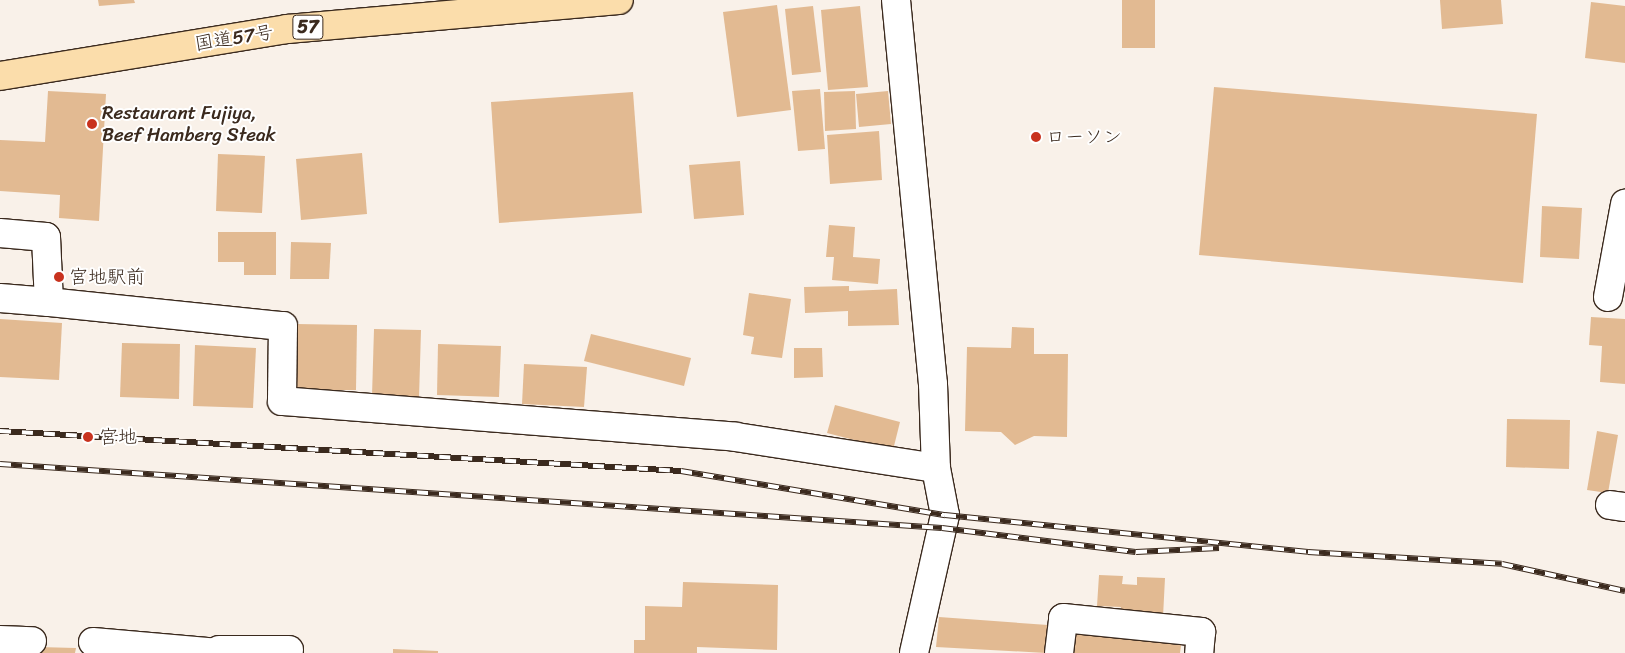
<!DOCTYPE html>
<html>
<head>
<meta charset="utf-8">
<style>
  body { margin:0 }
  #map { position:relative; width:1625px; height:653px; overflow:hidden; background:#f9f1e9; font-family:Sriracha,"Klee One",sans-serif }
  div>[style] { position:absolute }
  .building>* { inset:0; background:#e2ba92 }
  .roads { filter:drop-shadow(1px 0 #3b2a1e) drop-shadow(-1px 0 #3b2a1e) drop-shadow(0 1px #3b2a1e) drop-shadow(0 -1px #3b2a1e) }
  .minor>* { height:28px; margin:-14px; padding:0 14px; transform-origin:14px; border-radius:14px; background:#fff }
  .highway>* { height:28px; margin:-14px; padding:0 14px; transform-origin:14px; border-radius:14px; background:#fbddab }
  .rail>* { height:5.5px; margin-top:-2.75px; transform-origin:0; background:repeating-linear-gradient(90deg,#fff 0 11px,#3b2a1e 0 22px); box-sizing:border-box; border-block:1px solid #3b2a1e }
  .dots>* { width:14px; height:14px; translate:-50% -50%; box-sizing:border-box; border:2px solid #fff; border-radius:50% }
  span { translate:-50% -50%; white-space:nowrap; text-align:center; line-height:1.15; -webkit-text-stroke:4px #fff; paint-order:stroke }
  .shield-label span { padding:1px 4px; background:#fff; border:1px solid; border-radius:4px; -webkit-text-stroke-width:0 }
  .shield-label { font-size:18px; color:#3b2a1e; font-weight:700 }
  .street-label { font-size:19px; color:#3b2a1e }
  .poi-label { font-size:19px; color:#3b2a1e }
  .left { translate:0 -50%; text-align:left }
</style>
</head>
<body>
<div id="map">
  <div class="building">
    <i style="clip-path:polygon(98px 0,134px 0,135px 3px,99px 6px)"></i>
    <i style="clip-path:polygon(1122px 0,1155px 0,1155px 48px,1122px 48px)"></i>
    <i style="clip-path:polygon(1440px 0,1501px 0,1503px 24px,1442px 29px)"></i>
    <i style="clip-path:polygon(1591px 2px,1625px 6px,1625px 63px,1585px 58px)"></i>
    <i style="clip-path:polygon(777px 5px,791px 110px,737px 117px,723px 12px)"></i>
    <i style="clip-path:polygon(813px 6px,821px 72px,792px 75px,785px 9px)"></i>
    <i style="clip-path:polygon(860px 6px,868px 87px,828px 90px,821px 10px)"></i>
    <i style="clip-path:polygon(1214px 87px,1537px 114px,1523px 283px,1199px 255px)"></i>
    <i style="clip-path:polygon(820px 89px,825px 149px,798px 151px,792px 91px)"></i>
    <i style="clip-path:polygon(48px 91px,106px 94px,99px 221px,59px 218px,60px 195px,0 191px,0 140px,45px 142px)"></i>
    <i style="clip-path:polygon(855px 91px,856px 129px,825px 131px,824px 92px)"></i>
    <i style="clip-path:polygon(888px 91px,891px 124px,859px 127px,856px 94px)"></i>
    <i style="clip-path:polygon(633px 92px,642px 213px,499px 223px,491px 102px)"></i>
    <i style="clip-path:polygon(879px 131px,882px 180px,830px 184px,827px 135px)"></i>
    <i style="clip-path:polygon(362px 153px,367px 214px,301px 220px,296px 159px)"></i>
    <i style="clip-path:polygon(218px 154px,265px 156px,262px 213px,216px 211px)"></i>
    <i style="clip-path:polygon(740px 161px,744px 215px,694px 219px,689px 165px)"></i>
    <i style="clip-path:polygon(1542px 206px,1582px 208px,1579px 259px,1540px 257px)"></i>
    <i style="clip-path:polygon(829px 225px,855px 227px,853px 257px,880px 259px,878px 284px,832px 280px,834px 257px,826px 257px)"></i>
    <i style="clip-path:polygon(218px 232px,276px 232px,276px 275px,244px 275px,244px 262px,218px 262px)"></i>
    <i style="clip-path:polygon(291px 242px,331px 243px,329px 279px,290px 279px)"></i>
    <i style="clip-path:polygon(849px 286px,849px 291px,897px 289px,899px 325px,848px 326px,848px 311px,805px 313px,804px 287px)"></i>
    <i style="clip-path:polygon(749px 293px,791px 299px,782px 358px,751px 354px,754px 337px,743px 335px)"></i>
    <i style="clip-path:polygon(1591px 317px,1625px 319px,1625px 384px,1600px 382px,1602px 346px,1589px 345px)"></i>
    <i style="clip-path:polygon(0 319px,62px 323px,59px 380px,0 377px)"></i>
    <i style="clip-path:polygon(296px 324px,357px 325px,356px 390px,295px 390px)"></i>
    <i style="clip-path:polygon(1012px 327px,1034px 328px,1034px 354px,1068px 354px,1067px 437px,1034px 436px,1015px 445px,1001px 432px,965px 431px,967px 347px,1011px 348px)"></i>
    <i style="clip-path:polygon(374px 329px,421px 330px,419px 398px,372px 396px)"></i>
    <i style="clip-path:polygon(591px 334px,691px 358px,684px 386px,584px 361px)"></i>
    <i style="clip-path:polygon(122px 343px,180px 344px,179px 399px,120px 397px)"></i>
    <i style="clip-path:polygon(438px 344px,501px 346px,499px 397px,437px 395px)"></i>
    <i style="clip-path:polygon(195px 345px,256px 348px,253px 408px,193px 406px)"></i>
    <i style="clip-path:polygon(794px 348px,822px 348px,823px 377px,794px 378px)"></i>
    <i style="clip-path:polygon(524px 364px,587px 367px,584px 407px,522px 404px)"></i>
    <i style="clip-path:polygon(835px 405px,900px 422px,893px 450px,827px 433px)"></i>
    <i style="clip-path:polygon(1507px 419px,1570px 420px,1569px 469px,1506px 467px)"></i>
    <i style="clip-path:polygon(1597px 431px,1618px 435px,1608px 493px,1587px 490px)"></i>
    <i style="clip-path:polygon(1099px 575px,1123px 576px,1122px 584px,1137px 585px,1137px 577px,1165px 578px,1163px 617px,1120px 615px,1121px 607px,1097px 606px)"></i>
    <i style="clip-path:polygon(683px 582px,778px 585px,777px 650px,697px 647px,697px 653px,634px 653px,634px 640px,645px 640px,645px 606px,682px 607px)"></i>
    <i style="clip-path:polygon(939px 617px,1048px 625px,1046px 653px,936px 647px)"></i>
    <i style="clip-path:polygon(1076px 628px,1182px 638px,1180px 653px,1074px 653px)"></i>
    <i style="clip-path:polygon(0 646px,76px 648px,75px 653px,0 653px)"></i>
    <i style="clip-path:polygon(393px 649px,438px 651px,438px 653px,393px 653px)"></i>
  </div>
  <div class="roads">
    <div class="minor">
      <i style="left:896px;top:0;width:386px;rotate:84.5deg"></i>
      <i style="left:933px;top:384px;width:84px;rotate:88deg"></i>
      <i style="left:936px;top:468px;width:48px;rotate:79.2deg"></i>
      <i style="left:945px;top:515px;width:141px;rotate:102.7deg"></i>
      <i style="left:0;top:233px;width:46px;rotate:5deg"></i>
      <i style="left:46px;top:237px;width:65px;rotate:87.4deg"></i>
      <i style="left:49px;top:302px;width:49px;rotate:-175.3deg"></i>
      <i style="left:1608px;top:297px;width:95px;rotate:-79.6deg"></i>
      <i style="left:49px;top:302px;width:235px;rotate:5.9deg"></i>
      <i style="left:283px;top:326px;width:75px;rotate:90.8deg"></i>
      <i style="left:282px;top:401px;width:455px;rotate:4.5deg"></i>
      <i style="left:736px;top:437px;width:202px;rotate:8.8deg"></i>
      <i style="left:1610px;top:505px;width:15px;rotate:8deg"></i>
      <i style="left:0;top:640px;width:32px;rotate:2deg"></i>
      <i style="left:93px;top:642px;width:126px;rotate:5deg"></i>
      <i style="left:219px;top:650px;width:70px"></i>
      <i style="left:1059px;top:653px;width:35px;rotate:-83deg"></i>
      <i style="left:1063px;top:618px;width:139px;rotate:5.8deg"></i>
      <i style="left:1201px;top:632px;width:21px;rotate:95deg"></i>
    </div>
    <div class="highway">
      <i style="left:0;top:76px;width:291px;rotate:-9.3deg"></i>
      <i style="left:287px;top:29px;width:333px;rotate:-5deg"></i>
    </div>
  </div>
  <div class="rail">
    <i style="left:0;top:431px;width:682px;rotate:3.36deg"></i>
    <i style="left:681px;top:471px;width:268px;rotate:9.5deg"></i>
    <i style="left:945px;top:515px;width:365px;rotate:5.8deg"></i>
    <i style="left:1308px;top:552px;width:194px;rotate:3.5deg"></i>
    <i style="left:1502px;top:564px;width:126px;rotate:12.4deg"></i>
    <i style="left:0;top:464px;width:944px;rotate:3.89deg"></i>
    <i style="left:942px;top:528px;width:195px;rotate:7.1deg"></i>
    <i style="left:1136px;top:552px;width:83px;rotate:-2.8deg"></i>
  </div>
  <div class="dots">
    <i style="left:92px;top:124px;background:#c8321e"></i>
    <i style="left:1036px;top:137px;background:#c8321e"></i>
    <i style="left:59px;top:277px;background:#c8321e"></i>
    <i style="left:88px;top:437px;background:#c8321e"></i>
  </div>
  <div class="shield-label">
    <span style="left:308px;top:27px">57</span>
  </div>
  <div class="street-label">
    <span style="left:234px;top:38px;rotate:-9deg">国道57号</span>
  </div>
  <div class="poi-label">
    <span class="left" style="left:102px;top:124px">Restaurant Fujiya,<br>Beef Hamberg Steak</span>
    <span class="left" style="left:1046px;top:137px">ローソン</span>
    <span class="left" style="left:69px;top:277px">宮地駅前</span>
    <span class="left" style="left:99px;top:437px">宮地</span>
  </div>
</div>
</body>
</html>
